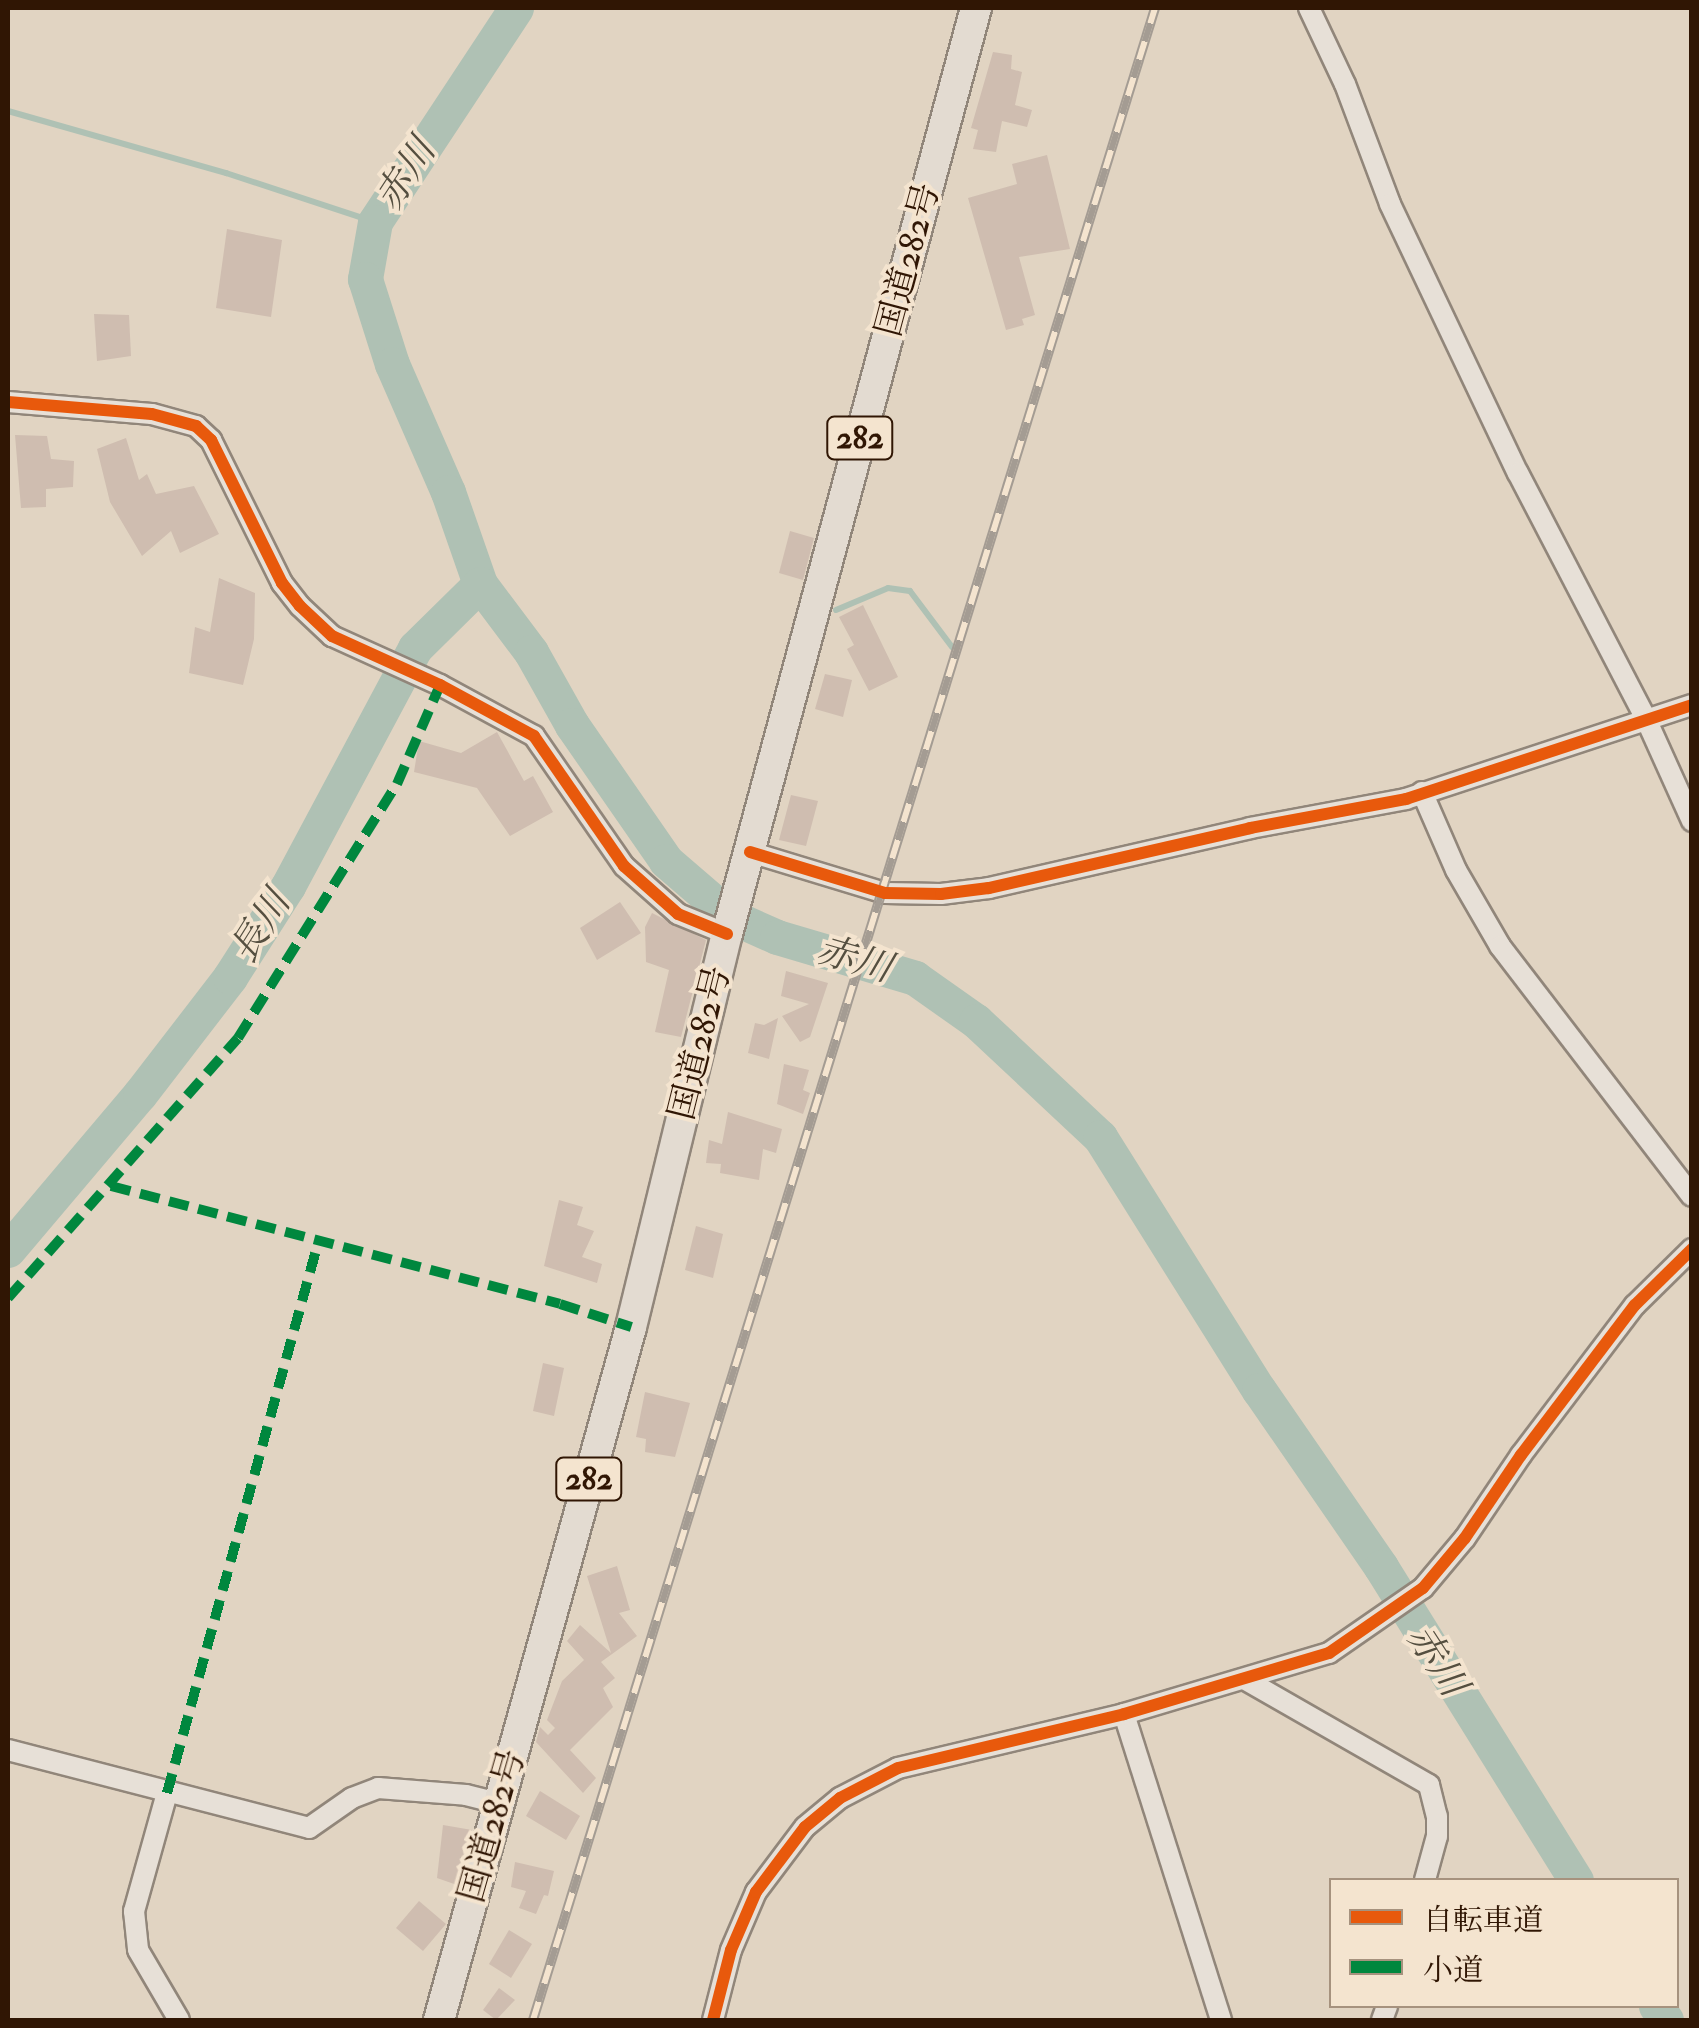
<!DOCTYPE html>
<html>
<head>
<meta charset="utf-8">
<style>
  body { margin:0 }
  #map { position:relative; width:1699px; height:2028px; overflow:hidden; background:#e1d4c2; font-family:"IM FELL Double Pica","Noto Serif JP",serif }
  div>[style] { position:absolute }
  .stream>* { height:6px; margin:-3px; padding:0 3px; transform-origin:3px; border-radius:3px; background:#afc1b4 }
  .river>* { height:35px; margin:-17.5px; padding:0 17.5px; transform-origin:17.5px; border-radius:17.5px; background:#afc1b4 }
  .building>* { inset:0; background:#cfbdb0 }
  .roads { filter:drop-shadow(2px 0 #91867a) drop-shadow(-2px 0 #91867a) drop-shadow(0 2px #91867a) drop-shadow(0 -2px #91867a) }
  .minor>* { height:20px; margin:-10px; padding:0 10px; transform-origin:10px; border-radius:10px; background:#e7e0d7 }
  .highway>* { height:30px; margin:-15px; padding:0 15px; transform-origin:15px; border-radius:15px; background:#e3dbd1 }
  .rail>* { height:10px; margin-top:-5px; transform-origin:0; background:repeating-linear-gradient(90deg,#f4e4cf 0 19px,#a49c93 0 38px); box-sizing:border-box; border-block:2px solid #a49c93 }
  .quiet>* { height:10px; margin-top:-5px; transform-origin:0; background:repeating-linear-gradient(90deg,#00873e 0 20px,transparent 0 30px) }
  .cycleway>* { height:12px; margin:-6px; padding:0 6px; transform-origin:6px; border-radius:6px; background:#e8590c }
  span { translate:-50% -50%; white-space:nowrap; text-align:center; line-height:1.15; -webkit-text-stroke:8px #f4e4cf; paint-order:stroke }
  .shield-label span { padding:2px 8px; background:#f4e4cf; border:2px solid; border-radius:8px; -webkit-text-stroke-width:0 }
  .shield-label { font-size:32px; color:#301604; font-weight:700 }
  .street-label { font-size:35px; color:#301604 }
  .water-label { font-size:38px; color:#554f40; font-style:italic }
  .frame { position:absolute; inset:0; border:10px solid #301604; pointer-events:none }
  .legend { position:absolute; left:1329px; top:1878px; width:350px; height:130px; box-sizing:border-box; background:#f4e4cf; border:2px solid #a6927e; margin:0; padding:12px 18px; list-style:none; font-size:30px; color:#301604 }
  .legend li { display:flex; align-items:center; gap:20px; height:50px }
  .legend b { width:50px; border:2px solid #a6927e }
</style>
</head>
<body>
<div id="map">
  <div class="stream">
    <i style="left:8px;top:111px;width:227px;rotate:15.9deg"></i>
    <i style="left:226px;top:173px;width:157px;rotate:18.2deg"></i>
    <i style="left:836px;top:610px;width:56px;rotate:-22.9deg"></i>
    <i style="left:888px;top:588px;width:22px;rotate:8deg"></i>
    <i style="left:910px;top:591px;width:70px;rotate:53.1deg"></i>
  </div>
  <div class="river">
    <i style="left:516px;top:8px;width:256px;rotate:123.4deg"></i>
    <i style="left:375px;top:222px;width:58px;rotate:100deg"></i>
    <i style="left:365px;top:279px;width:89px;rotate:72.4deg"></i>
    <i style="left:392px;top:364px;width:140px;rotate:66.4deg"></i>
    <i style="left:448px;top:492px;width:97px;rotate:70.8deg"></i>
    <i style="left:480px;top:584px;width:85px;rotate:53.1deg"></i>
    <i style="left:531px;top:652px;width:84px;rotate:60.7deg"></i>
    <i style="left:572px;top:725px;width:165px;rotate:55.3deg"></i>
    <i style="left:666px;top:861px;width:84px;rotate:40.7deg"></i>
    <i style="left:730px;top:916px;width:51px;rotate:24.1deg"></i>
    <i style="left:777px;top:937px;width:144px;rotate:16.5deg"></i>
    <i style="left:915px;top:978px;width:75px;rotate:35.2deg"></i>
    <i style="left:976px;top:1021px;width:170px;rotate:43.1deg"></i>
    <i style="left:1100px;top:1137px;width:299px;rotate:57.9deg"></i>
    <i style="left:1259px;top:1390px;width:215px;rotate:55.4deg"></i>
    <i style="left:1381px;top:1567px;width:369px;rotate:58.1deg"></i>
    <i style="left:8px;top:1250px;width:204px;rotate:-49.8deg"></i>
    <i style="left:140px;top:1094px;width:148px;rotate:-52.4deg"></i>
    <i style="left:230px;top:977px;width:108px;rotate:-57.5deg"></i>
    <i style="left:288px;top:886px;width:270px;rotate:-61.9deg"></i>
    <i style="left:415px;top:648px;width:91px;rotate:-44.6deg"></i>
    <i style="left:1656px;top:2006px;width:17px;rotate:54deg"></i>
  </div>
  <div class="building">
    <i style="clip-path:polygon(993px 52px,1012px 55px,1011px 69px,1022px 72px,1015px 105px,1032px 110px,1027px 127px,1002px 121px,996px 152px,973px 149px,978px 130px,971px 128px)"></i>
    <i style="clip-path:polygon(1047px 155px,1070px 249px,1019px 257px,1035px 315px,1022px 319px,1024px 325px,1006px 330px,968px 198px,1017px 184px,1012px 164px)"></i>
    <i style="clip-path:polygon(227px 229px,282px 240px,271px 317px,216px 308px)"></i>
    <i style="clip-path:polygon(94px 314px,129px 315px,131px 356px,97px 361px)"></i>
    <i style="clip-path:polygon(15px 435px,47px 436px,51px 459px,74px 461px,73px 487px,46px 489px,46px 507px,21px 508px)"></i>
    <i style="clip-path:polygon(126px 438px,139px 480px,147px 474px,156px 494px,194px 486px,219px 534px,180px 553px,171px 531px,142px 556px,110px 502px,97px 449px)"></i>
    <i style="clip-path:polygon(790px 531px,814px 538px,803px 580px,779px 573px)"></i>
    <i style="clip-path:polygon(219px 578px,255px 593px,254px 639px,243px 685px,189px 673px,195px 627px,210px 632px)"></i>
    <i style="clip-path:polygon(863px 605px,898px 677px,869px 691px,847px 649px,854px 645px,839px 617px)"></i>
    <i style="clip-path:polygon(825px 674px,852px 680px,843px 717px,815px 709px)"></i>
    <i style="clip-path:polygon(497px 732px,524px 781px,533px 776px,553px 812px,510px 836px,477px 788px,414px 772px,419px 741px,461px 753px)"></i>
    <i style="clip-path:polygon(791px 795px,818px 801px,806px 846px,779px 840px)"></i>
    <i style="clip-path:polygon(620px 902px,641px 933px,597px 960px,580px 928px)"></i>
    <i style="clip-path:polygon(652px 913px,706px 940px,681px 1037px,655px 1032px,669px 970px,646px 962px,645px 927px)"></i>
    <i style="clip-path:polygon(786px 971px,828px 983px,810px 1037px,800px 1042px,782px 1016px,809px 1004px,781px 996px)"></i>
    <i style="clip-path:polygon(778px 1018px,769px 1059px,748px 1053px,755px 1023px,764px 1025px)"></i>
    <i style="clip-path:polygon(784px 1064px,809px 1070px,803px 1090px,810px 1093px,803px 1114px,777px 1104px)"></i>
    <i style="clip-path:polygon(728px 1112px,782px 1129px,776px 1153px,763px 1149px,759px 1180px,720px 1173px,721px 1164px,706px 1163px,709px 1140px,722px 1144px)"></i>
    <i style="clip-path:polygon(559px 1200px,583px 1207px,577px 1225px,594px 1231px,582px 1257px,602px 1264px,597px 1283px,544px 1266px)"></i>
    <i style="clip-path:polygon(696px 1226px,723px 1234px,713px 1278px,685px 1270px)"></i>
    <i style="clip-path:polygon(543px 1363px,564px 1368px,554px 1416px,533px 1411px)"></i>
    <i style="clip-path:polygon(645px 1392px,690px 1403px,675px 1457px,645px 1452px,646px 1439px,636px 1437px)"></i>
    <i style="clip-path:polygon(617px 1566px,630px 1610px,619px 1613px,637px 1636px,601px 1662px,615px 1678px,603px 1688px,613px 1707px,570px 1750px,596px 1778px,583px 1793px,536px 1742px,540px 1727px,548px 1735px,555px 1728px,547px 1720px,562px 1681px,584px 1660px,567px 1641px,580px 1625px,611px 1653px,587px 1576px)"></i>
    <i style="clip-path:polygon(540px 1791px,580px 1816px,566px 1840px,526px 1816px)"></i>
    <i style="clip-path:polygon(443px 1825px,472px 1830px,457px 1885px,437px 1878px)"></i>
    <i style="clip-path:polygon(515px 1862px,554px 1871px,548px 1896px,544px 1895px,536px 1914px,519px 1908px,526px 1891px,511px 1887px)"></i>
    <i style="clip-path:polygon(419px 1901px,446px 1924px,423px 1951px,396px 1928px)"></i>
    <i style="clip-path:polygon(509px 1930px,532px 1944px,511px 1978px,489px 1964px)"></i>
    <i style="clip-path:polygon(499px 1988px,515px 2000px,496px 2020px,483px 2010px)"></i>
  </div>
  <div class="roads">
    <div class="minor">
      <i style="left:1309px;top:8px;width:84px;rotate:64.7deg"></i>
      <i style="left:1345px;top:84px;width:128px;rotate:69.4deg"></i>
      <i style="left:1390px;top:204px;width:298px;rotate:64.6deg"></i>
      <i style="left:1518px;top:473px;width:277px;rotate:62.5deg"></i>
      <i style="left:1646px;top:719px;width:112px;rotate:65.7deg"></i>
      <i style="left:8px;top:402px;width:144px;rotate:4.8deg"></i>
      <i style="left:152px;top:414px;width:46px;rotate:15.3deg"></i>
      <i style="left:196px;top:426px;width:21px;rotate:43deg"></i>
      <i style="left:211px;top:440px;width:160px;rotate:63.6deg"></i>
      <i style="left:282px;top:583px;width:29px;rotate:52deg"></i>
      <i style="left:300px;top:606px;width:44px;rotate:43.2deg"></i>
      <i style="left:332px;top:636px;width:119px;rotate:24.4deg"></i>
      <i style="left:440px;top:685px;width:107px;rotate:28.5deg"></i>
      <i style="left:534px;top:736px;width:158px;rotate:55.3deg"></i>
      <i style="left:624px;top:866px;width:72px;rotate:41.6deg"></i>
      <i style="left:678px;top:914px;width:53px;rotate:22.2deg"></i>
      <i style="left:1422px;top:792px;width:85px;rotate:66.4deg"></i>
      <i style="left:1456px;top:870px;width:88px;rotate:59.9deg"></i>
      <i style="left:1500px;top:946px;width:315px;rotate:52.5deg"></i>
      <i style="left:750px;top:852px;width:141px;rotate:16.9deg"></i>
      <i style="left:885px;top:893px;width:56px;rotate:1deg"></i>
      <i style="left:941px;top:894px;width:48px;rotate:-7.1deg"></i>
      <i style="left:989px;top:888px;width:268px;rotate:-12.9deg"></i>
      <i style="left:1250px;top:828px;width:159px;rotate:-10.5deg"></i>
      <i style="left:1406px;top:799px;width:301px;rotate:-18.2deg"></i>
      <i style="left:1246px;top:1680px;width:211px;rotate:29.8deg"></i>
      <i style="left:1429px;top:1785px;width:32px;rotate:76deg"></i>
      <i style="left:1437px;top:1816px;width:20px;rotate:90deg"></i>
      <i style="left:1437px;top:1836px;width:46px;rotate:105.3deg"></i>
      <i style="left:1124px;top:1714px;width:321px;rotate:72.4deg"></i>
      <i style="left:8px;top:1750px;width:311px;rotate:14.5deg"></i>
      <i style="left:309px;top:1828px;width:52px;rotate:-34.9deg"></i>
      <i style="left:352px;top:1798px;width:28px;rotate:-21deg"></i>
      <i style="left:378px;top:1788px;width:88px;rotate:4.5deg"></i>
      <i style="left:466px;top:1795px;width:34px;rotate:14deg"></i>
      <i style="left:167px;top:1793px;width:123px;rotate:105.6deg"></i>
      <i style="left:134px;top:1911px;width:39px;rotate:84deg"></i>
      <i style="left:138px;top:1950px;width:81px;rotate:59.6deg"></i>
      <i style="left:713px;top:2020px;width:72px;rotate:-75.6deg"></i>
      <i style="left:731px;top:1950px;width:63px;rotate:-66.7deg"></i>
      <i style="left:756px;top:1892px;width:81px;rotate:-53deg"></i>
      <i style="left:805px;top:1827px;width:45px;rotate:-39.6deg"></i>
      <i style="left:840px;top:1798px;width:65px;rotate:-27.3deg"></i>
      <i style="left:898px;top:1768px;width:232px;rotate:-13.4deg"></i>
      <i style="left:1124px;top:1714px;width:214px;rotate:-16.6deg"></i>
      <i style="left:1329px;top:1653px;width:114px;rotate:-34.7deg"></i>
      <i style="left:1423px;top:1588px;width:65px;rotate:-50deg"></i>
      <i style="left:1465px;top:1538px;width:100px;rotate:-56deg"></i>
      <i style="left:1521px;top:1455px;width:188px;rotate:-52.8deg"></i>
      <i style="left:1635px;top:1305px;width:80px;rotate:-44.5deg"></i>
      <i style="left:1382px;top:2020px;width:15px;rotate:-70deg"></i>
    </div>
    <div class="highway">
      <i style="left:439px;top:2020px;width:719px;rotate:-74.51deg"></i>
      <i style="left:631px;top:1327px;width:405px;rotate:-76.3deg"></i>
      <i style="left:727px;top:934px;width:959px;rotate:-74.95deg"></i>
    </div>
  </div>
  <div class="rail">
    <i style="left:533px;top:2020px;width:2106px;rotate:-72.82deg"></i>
  </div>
  <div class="quiet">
    <i style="left:111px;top:1186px;width:464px;rotate:14.7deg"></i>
    <i style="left:560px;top:1304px;width:75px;rotate:17.9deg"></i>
    <i style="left:8px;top:1298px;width:347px;rotate:-48.5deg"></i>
    <i style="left:238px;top:1038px;width:300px;rotate:-58deg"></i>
    <i style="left:397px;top:784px;width:108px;rotate:-66.5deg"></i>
    <i style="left:167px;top:1793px;width:570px;rotate:-74.65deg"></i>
  </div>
  <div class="cycleway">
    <i style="left:8px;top:402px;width:144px;rotate:4.8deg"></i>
    <i style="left:152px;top:414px;width:46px;rotate:15.3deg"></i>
    <i style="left:196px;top:426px;width:21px;rotate:43deg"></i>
    <i style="left:211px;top:440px;width:160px;rotate:63.6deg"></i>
    <i style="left:282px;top:583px;width:29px;rotate:52deg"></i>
    <i style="left:300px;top:606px;width:44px;rotate:43.2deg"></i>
    <i style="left:332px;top:636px;width:119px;rotate:24.4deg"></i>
    <i style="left:440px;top:685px;width:107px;rotate:28.5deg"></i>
    <i style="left:534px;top:736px;width:158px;rotate:55.3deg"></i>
    <i style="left:624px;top:866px;width:72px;rotate:41.6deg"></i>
    <i style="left:678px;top:914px;width:53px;rotate:22.2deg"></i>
    <i style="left:750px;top:852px;width:141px;rotate:16.9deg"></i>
    <i style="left:885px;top:893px;width:56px;rotate:1deg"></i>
    <i style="left:941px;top:894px;width:48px;rotate:-7.1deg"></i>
    <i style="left:989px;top:888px;width:268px;rotate:-12.9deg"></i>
    <i style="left:1250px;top:828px;width:159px;rotate:-10.5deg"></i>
    <i style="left:1406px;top:799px;width:301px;rotate:-18.2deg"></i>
    <i style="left:713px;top:2020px;width:72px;rotate:-75.6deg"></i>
    <i style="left:731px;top:1950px;width:63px;rotate:-66.7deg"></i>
    <i style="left:756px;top:1892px;width:81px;rotate:-53deg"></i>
    <i style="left:805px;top:1827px;width:45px;rotate:-39.6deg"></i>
    <i style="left:840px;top:1798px;width:65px;rotate:-27.3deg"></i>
    <i style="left:898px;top:1768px;width:232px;rotate:-13.4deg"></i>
    <i style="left:1124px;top:1714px;width:214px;rotate:-16.6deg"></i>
    <i style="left:1329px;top:1653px;width:114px;rotate:-34.7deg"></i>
    <i style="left:1423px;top:1588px;width:65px;rotate:-50deg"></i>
    <i style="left:1465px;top:1538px;width:100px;rotate:-56deg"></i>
    <i style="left:1521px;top:1455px;width:188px;rotate:-52.8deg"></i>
    <i style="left:1635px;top:1305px;width:80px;rotate:-44.5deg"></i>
  </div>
  <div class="shield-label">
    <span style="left:860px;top:438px">282</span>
    <span style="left:589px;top:1479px">282</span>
  </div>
  <div class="street-label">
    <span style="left:908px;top:260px;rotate:-75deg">国道282号</span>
    <span style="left:700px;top:1043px;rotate:-76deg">国道282号</span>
    <span style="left:492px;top:1826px;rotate:-74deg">国道282号</span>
  </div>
  <div class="water-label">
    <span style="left:406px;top:175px;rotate:-57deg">赤川</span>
    <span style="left:261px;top:927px;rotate:-58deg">長川</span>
    <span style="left:854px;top:960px;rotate:16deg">赤川</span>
    <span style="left:1436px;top:1661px;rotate:57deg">赤川</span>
  </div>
  <div class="frame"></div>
  <ul class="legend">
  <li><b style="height:12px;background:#e8590c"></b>自転車道</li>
  <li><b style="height:12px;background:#00873e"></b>小道</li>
  </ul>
</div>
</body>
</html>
